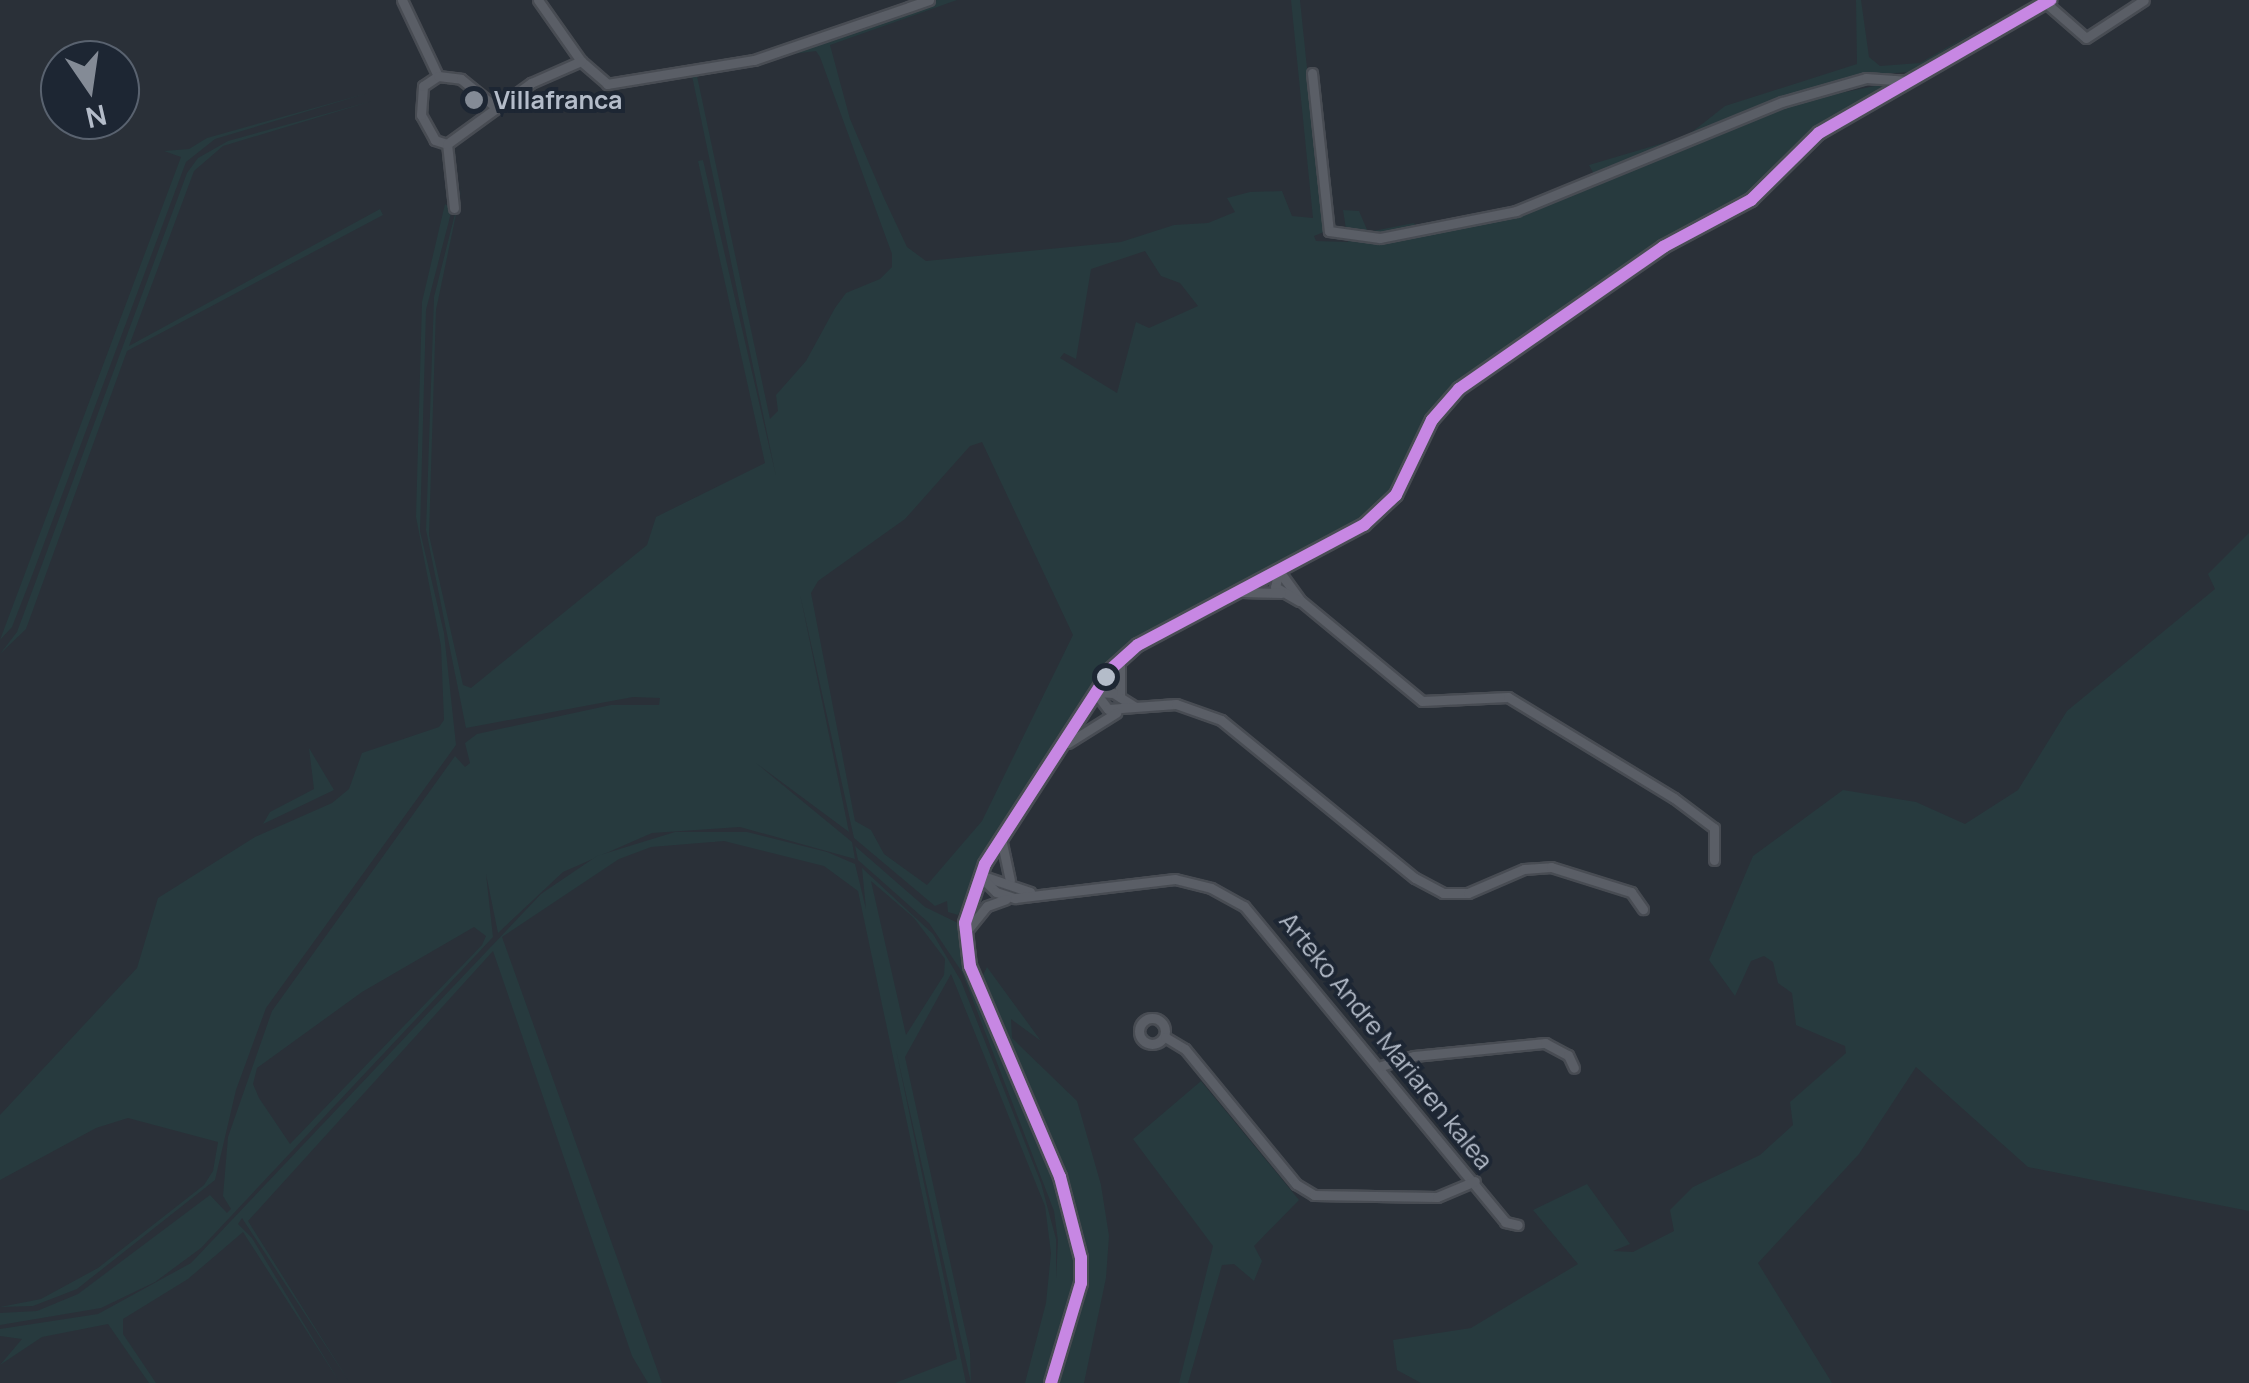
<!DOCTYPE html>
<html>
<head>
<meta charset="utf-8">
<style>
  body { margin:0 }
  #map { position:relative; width:2249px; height:1383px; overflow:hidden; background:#2a3038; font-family:Manrope,sans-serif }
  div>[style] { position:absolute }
  .green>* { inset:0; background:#273a3e }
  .roads { filter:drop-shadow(2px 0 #484c53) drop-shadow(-2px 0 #484c53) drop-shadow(0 2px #484c53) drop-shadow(0 -2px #484c53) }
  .street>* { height:9px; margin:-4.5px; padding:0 4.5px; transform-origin:4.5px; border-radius:4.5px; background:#5a5e66 }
  .street>.ring { margin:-4.5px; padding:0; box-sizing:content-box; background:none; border:9px solid #5a5e66; border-radius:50% }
  .secondary>* { height:12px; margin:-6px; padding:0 6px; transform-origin:6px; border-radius:6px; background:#595d64 }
  .bus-1>* { height:12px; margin:-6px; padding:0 6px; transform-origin:6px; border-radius:6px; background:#c787e3 }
  .dots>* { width:28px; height:28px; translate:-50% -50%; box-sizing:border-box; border:5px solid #1d2633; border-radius:50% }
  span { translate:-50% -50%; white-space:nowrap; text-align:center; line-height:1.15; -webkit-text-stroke:8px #1d2633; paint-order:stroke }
  .poi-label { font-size:25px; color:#b4bcc9; font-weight:700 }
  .left { translate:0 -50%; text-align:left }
  .street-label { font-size:25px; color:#b4bcc9 }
  .north { position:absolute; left:40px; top:40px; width:100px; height:100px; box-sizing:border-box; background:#1d2633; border:2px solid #59626f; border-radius:50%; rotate:167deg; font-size:28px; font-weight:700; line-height:40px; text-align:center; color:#b4bcc9 }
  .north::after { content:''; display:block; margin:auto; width:35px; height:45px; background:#848b96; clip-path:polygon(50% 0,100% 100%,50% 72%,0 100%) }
</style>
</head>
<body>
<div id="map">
  <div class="green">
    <i style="clip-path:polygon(evenodd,937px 0,957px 0,830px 45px,850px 119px,884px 198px,907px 247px,926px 261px,1121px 242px,1174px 225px,1208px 223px,1235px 212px,1227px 198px,1250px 192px,1282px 191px,1292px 216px,1313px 218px,1291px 0,1300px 0,1324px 232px,1314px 236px,1316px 241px,1348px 242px,1343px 210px,1359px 211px,1368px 232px,1414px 223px,1420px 233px,1542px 204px,1792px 103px,1894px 82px,1826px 122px,1736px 204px,1460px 382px,1441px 399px,1400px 478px,1369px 517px,1124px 650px,986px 854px,958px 915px,948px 912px,947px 901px,935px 906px,854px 838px,800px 594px,849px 832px,756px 763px,852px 842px,855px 859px,740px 827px,652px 833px,563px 872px,498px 933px,486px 874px,493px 937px,201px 1248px,155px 1282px,101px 1308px,0 1325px,0 1313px,37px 1311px,78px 1294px,210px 1195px,227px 1213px,231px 1209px,223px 1196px,228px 1137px,272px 1011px,455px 756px,465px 767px,470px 763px,465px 743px,477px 734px,611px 705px,659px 705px,660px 698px,633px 697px,466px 728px,426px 530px,434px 297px,462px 186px,436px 310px,429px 535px,463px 685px,471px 688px,647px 545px,656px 517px,765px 463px,698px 161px,703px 160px,776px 476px,692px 76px,697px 76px,770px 419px,778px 411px,776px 395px,806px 361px,835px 308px,846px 293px,880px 279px,892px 267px,892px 254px,820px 57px,816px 51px,768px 57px,937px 0,1145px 251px,1161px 276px,1180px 283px,1198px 306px,1149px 328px,1136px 322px,1117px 393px,1060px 358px,1064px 353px,1076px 359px,1091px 269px,1145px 251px,937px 0,982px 442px,1073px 635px,982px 821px,927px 885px,884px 854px,871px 830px,855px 821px,811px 593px,818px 581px,905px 519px,970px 446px,982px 442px,937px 0,474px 927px,486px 936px,482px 945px,290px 1144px,259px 1098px,253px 1084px,257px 1068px,362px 992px,474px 927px)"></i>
    <i style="clip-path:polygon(1856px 0,1861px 0,1869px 57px,1880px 66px,1920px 63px,1979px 29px,1910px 72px,1866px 75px,1780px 99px,1595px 176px,1589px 165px,1687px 136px,1725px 106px,1857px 64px)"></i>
    <i style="clip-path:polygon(368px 93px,215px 139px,186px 162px,33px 573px,12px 627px,0 640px,181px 157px,164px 151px,189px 149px,207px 138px)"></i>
    <i style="clip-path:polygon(372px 101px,223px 146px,194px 171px,129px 346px,380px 209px,383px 215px,127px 351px,26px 629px,0 654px,17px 632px,187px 173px,198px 158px,228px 141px)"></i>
    <i style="clip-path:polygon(445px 204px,452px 209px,426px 310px,420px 531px,444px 633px,456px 745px,266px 1008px,236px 1090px,215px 1180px,77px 1289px,33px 1306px,0 1307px,41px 1299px,98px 1268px,204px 1185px,213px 1171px,218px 1142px,128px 1118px,96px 1128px,0 1180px,0 1115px,137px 968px,158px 898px,255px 837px,332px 803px,349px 789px,362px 753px,439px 727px,444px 720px,441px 646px,416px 517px,422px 302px)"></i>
    <i style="clip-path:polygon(2249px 533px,2249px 1211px,2028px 1167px,1916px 1067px,1859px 1154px,1758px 1263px,1832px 1383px,1421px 1383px,1397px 1370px,1393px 1340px,1471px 1328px,1578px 1264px,1533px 1210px,1587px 1184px,1630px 1244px,1613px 1251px,1633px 1252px,1674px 1231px,1670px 1210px,1693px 1187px,1760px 1155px,1793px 1125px,1790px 1102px,1846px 1053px,1845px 1046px,1796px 1025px,1792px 993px,1778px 983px,1773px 962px,1764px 956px,1751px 961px,1735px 996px,1709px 960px,1753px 856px,1843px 790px,1916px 802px,1965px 824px,2018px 790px,2067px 711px,2215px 589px,2208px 574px)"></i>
    <i style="clip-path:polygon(309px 748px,334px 790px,263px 824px,270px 812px,314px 789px)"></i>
    <i style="clip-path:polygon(evenodd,675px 832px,747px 832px,827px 852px,855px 864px,866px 909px,862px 868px,933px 934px,961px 981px,1041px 1183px,1056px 1239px,1056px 1279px,1058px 1241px,1054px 1211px,962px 972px,929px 923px,858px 860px,855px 846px,925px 907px,960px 924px,968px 974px,1056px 1182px,1077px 1267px,1047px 1383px,1025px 1383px,1046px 1303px,1051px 1253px,1045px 1206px,951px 974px,905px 1057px,970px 1352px,971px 1383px,896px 1050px,966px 1383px,895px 1383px,957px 1359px,858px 891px,824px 866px,724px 841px,651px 847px,619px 859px,502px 937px,662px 1383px,648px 1383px,632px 1356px,493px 951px,248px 1221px,350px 1383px,242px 1218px,238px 1224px,252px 1238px,340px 1383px,243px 1232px,188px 1279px,123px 1319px,123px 1334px,156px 1383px,149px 1383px,108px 1324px,42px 1337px,0 1365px,22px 1339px,0 1336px,0 1329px,98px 1314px,191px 1263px,541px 894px,597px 856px,675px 832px,871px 881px,914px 918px,945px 959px,944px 975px,906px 1035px,871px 881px)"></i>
    <i style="clip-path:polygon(987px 967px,1041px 1041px,1011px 1019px,1012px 1038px,1077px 1101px,1101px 1185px,1109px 1236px,1106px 1278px,1084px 1383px,1056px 1383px,1087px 1280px,1076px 1207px,981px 979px)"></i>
    <i style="clip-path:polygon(1201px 1081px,1299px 1200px,1254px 1246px,1262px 1261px,1254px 1281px,1234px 1264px,1222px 1265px,1188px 1383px,1179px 1383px,1213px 1246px,1133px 1139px)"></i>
  </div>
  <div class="roads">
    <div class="street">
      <i style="left:402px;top:0;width:84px;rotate:64.7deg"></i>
      <i style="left:538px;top:0;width:75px;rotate:54.8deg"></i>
      <i style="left:581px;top:61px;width:35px;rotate:41deg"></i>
      <i style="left:607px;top:84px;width:149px;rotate:-9.3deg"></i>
      <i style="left:754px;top:60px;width:185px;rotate:-18.9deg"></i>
      <i style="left:2046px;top:3px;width:53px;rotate:41.2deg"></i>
      <i style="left:2086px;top:38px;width:69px;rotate:-33.2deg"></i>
      <i style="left:1312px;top:73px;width:159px;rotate:83.9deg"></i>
      <i style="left:1329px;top:231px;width:51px;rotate:7.8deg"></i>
      <i style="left:1380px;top:238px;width:139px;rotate:-11.2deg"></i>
      <i style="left:1516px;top:211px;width:287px;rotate:-22.3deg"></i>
      <i style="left:1782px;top:102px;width:87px;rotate:-15.9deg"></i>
      <i style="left:1866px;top:78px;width:39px;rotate:4deg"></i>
      <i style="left:447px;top:144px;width:13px;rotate:-162deg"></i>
      <i style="left:435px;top:140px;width:29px;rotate:-119deg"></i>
      <i style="left:421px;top:115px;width:29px;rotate:-86deg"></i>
      <i style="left:423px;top:86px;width:18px;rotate:-34deg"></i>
      <i style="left:438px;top:76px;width:23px;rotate:7deg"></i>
      <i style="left:461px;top:79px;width:46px;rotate:38.9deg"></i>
      <i style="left:454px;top:208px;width:64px;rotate:-96.2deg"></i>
      <i style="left:447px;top:144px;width:104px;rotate:-36deg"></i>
      <i style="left:531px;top:83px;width:55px;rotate:-23.7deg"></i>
      <i style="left:1279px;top:571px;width:37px;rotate:54deg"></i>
      <i style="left:1301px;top:601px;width:157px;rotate:39.6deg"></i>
      <i style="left:1422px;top:701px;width:86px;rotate:-2.7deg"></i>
      <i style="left:1508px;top:697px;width:194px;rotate:31.3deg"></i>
      <i style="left:1674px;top:798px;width:50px;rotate:36.9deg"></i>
      <i style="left:1714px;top:828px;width:32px;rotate:90deg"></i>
      <i style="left:1279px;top:571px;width:16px;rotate:104deg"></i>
      <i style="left:1275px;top:587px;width:28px;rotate:30deg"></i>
      <i style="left:1241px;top:592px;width:40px;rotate:1.4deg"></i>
      <i style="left:1120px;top:660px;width:37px;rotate:90deg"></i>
      <i style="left:1134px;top:706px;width:25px;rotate:-148deg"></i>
      <i style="left:1113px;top:693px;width:18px;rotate:-177deg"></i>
      <i style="left:1095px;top:692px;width:21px;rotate:53deg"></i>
      <i style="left:1108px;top:709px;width:68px;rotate:-4.2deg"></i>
      <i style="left:1176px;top:704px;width:48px;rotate:19.6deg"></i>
      <i style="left:1221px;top:720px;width:250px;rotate:39.2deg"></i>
      <i style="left:1415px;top:878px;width:32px;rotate:28deg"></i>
      <i style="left:1443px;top:893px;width:25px"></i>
      <i style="left:1468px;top:893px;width:61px;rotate:-23.2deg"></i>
      <i style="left:1524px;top:869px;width:27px;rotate:-4deg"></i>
      <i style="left:1551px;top:867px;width:84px;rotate:17.4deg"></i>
      <i style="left:1631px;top:892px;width:21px;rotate:55deg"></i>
      <i style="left:1068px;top:743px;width:57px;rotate:-32deg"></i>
      <i style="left:1002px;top:843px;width:38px;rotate:78deg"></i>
      <i style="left:980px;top:875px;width:53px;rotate:18.8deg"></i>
      <i style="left:981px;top:877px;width:21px;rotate:45deg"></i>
      <i style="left:996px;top:892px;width:20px;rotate:18deg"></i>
      <i style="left:1015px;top:898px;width:161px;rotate:-6.8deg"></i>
      <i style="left:1175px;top:879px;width:37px;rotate:14deg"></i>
      <i style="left:1211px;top:888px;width:38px;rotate:29deg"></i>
      <i style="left:1244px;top:906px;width:410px;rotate:50.4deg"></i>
      <i style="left:1505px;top:1222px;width:13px;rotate:13deg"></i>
      <i style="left:969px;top:928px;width:28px;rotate:-51deg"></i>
      <i style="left:987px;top:906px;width:20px;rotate:-20deg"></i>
      <i class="ring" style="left:1139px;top:1018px;width:17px;height:17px"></i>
      <i style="left:1165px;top:1037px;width:23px;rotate:31deg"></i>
      <i style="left:1185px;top:1049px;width:175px;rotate:50.6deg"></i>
      <i style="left:1296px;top:1184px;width:21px;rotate:31deg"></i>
      <i style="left:1314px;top:1195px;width:123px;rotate:0.9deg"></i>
      <i style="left:1437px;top:1197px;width:41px;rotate:-22.8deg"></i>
      <i style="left:1381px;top:1066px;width:34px;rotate:-17deg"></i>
      <i style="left:1414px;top:1056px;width:132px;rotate:-5.7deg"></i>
      <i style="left:1545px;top:1043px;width:26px;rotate:28deg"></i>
      <i style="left:1568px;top:1055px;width:14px;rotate:65deg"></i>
    </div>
    <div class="secondary">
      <i style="left:1051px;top:1383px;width:104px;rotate:-73.3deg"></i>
      <i style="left:1081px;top:1283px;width:25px;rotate:-90deg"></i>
      <i style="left:1081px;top:1258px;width:84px;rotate:-104.5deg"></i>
      <i style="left:1060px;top:1177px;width:229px;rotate:-113.1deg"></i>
      <i style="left:970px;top:966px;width:43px;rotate:-96.6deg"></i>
      <i style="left:965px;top:923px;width:62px;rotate:-71.3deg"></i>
      <i style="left:985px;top:864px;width:232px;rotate:-57.1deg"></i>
      <i style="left:1111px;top:669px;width:36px;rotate:-42deg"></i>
      <i style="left:1138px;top:645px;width:256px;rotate:-28deg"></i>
      <i style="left:1364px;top:525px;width:44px;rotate:-43.2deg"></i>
      <i style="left:1396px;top:495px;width:83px;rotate:-64.4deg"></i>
      <i style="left:1432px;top:420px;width:41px;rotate:-48.9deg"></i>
      <i style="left:1459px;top:389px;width:249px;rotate:-34.8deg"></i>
      <i style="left:1663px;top:247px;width:100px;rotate:-28.1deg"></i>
      <i style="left:1751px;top:200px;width:95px;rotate:-44.6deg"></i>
      <i style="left:1819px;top:133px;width:267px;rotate:-29.9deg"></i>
    </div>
  </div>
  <div class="bus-1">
    <i style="left:1051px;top:1383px;width:104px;rotate:-73.3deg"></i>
    <i style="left:1081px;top:1283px;width:25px;rotate:-90deg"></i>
    <i style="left:1081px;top:1258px;width:84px;rotate:-104.5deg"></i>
    <i style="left:1060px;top:1177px;width:229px;rotate:-113.1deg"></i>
    <i style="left:970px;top:966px;width:43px;rotate:-96.6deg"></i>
    <i style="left:965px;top:923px;width:62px;rotate:-71.3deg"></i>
    <i style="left:985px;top:864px;width:232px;rotate:-57.1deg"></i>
    <i style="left:1111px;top:669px;width:36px;rotate:-42deg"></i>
    <i style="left:1138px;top:645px;width:256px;rotate:-28deg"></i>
    <i style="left:1364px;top:525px;width:44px;rotate:-43.2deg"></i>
    <i style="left:1396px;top:495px;width:83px;rotate:-64.4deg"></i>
    <i style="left:1432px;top:420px;width:41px;rotate:-48.9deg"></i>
    <i style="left:1459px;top:389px;width:249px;rotate:-34.8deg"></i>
    <i style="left:1663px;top:247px;width:100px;rotate:-28.1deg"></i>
    <i style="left:1751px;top:200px;width:95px;rotate:-44.6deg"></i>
    <i style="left:1819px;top:133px;width:267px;rotate:-29.9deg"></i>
  </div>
  <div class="dots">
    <i style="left:474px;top:100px;background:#848b96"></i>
    <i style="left:1106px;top:677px;background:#b4bcc9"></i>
  </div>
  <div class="poi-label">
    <span class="left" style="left:494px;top:100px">Villafranca</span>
  </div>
  <div class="street-label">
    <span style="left:1386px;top:1041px;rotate:51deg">Arteko Andre Mariaren kalea</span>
  </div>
  <div class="north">N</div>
</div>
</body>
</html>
